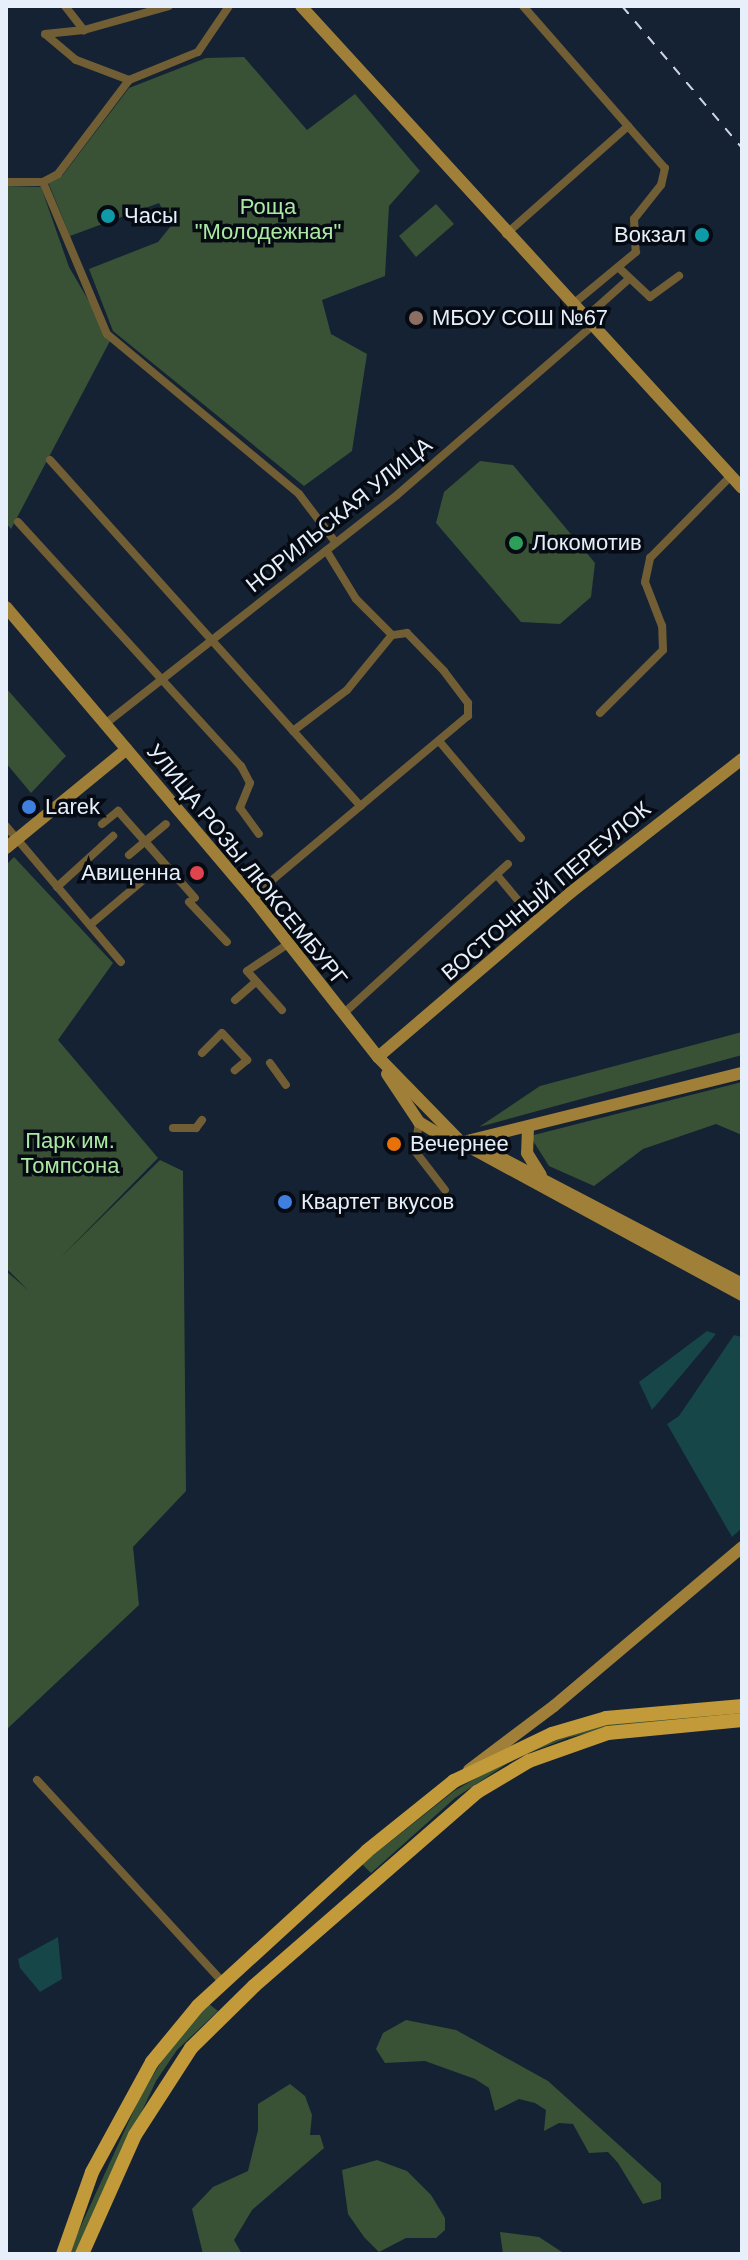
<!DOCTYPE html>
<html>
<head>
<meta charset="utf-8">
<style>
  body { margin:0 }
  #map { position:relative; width:748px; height:2260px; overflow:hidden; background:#152233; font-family:Helvetica,sans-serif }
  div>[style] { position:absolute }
  .green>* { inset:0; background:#395235 }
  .water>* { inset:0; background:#164647 }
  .street>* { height:8px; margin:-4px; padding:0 4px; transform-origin:4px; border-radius:4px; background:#725e34 }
  .secondary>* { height:12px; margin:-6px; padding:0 6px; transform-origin:6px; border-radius:6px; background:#a08038 }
  .primary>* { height:14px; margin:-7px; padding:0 7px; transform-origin:7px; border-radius:7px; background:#c39a39 }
  .rail>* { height:2px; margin-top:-1px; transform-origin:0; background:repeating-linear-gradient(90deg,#ccd5e1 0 10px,transparent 0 20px) }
  .dots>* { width:22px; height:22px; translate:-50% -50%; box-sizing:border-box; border:4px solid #060b13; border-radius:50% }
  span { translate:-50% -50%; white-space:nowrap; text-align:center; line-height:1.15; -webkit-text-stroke:7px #060b13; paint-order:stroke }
  .park-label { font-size:22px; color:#abe8a1 }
  .poi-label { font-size:22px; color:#e6effa }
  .left { translate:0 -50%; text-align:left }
  .right { translate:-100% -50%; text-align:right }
  .street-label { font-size:22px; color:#e6effa }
  .frame { position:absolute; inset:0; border:8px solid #e6effa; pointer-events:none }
</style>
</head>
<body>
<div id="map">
  <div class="green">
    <i style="clip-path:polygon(244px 57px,307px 130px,355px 94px,420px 171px,389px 206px,385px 276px,322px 300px,331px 334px,367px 354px,352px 451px,304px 486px,113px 331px,89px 269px,158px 242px,171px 226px,159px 203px,70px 236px,48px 182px,62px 176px,129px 88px,206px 58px)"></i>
    <i style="clip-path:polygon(6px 186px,41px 187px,69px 267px,111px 339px,11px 529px,6px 523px)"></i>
    <i style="clip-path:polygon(436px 204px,454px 224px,416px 257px,399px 236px)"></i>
    <i style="clip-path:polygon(480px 461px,513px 465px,595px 563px,591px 597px,560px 624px,521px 622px,436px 523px,444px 492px)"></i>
    <i style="clip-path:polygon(6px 688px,66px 756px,31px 793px,6px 763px)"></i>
    <i style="clip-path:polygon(14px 857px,113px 963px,58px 1040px,158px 1158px,61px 1257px,160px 1160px,183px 1171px,186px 1491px,133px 1547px,139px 1605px,6px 1730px,6px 1271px,28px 1290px,6px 1268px,6px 865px)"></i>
    <i style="clip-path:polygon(742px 1032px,742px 1055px,479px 1127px,540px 1086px)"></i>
    <i style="clip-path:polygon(742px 1082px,742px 1135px,716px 1124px,643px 1149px,594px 1186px,549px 1166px,530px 1136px)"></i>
    <i style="clip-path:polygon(742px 1711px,742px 1715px,618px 1726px,567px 1738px,514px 1759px,455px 1798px,371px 1873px,362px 1864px,454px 1791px,519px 1753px,602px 1725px)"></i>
    <i style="clip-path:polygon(209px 2004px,218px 2011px,177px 2050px,156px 2081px,75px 2254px,68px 2254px,139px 2099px,168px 2050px)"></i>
    <i style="clip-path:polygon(406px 2020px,456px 2030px,548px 2081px,661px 2183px,661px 2199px,643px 2204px,618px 2163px,608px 2152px,589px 2153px,573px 2124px,559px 2123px,544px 2131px,546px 2110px,535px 2103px,519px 2099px,495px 2111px,489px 2088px,475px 2079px,425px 2061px,385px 2063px,376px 2049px,383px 2033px)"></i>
    <i style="clip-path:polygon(290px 2084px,305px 2096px,312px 2115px,310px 2135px,320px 2135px,324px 2148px,252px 2210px,234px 2240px,242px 2254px,203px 2254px,192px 2209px,213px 2187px,248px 2171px,258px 2130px,258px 2104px)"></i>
    <i style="clip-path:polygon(377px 2160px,407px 2171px,431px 2195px,445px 2218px,445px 2230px,436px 2238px,406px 2238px,379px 2252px,364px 2237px,348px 2214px,342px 2170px)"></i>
    <i style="clip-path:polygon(500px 2232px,539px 2237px,565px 2254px,503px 2254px)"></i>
  </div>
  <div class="water">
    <i style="clip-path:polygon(707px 1331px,716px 1334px,652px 1410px,639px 1382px)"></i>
    <i style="clip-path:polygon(734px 1335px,742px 1337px,742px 1528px,732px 1537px,667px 1424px,679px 1416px)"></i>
    <i style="clip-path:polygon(58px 1937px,62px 1979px,40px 1992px,20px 1968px,18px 1959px)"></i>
  </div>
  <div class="street">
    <i style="left:65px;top:6px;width:31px;rotate:52deg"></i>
    <i style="left:523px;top:6px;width:215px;rotate:48.8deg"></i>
    <i style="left:665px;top:168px;width:17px;rotate:103deg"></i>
    <i style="left:661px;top:185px;width:43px;rotate:128.5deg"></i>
    <i style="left:634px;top:219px;width:33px;rotate:87deg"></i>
    <i style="left:636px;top:252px;width:83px;rotate:140.4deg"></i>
    <i style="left:129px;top:80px;width:74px;rotate:-22.1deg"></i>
    <i style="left:198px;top:52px;width:55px;rotate:-56deg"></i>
    <i style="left:6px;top:182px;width:37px"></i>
    <i style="left:43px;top:182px;width:17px;rotate:-28deg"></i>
    <i style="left:58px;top:174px;width:118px;rotate:-52.9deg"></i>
    <i style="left:129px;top:80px;width:57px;rotate:-159.3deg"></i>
    <i style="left:76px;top:60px;width:40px;rotate:-140deg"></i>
    <i style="left:45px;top:34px;width:39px;rotate:-6deg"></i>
    <i style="left:84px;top:30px;width:88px;rotate:-15.8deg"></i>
    <i style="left:43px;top:182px;width:165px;rotate:67.2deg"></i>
    <i style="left:107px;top:334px;width:250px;rotate:39.8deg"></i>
    <i style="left:299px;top:494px;width:61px;rotate:52.9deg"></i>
    <i style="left:506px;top:234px;width:163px;rotate:-41.5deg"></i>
    <i style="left:618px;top:267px;width:44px;rotate:43.2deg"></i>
    <i style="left:650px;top:297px;width:36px;rotate:-36deg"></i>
    <i style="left:585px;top:318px;width:59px;rotate:-41.6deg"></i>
    <i style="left:50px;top:460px;width:465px;rotate:48.1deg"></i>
    <i style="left:18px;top:522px;width:331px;rotate:47.6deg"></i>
    <i style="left:241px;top:766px;width:19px;rotate:62deg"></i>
    <i style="left:250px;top:783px;width:27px;rotate:112deg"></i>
    <i style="left:240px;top:808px;width:32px;rotate:54deg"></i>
    <i style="left:600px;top:713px;width:89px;rotate:-45deg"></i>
    <i style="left:663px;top:650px;width:24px;rotate:-92deg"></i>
    <i style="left:662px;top:626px;width:47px;rotate:-111.1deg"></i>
    <i style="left:645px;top:582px;width:25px;rotate:-78deg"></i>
    <i style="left:650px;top:558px;width:115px;rotate:-45.4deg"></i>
    <i style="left:105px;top:724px;width:371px;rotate:-38.1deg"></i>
    <i style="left:397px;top:495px;width:257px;rotate:-40.9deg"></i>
    <i style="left:293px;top:731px;width:68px;rotate:-37.2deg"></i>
    <i style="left:347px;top:690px;width:71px;rotate:-50.7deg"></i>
    <i style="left:392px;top:635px;width:51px;rotate:-135deg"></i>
    <i style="left:356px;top:599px;width:57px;rotate:-121.5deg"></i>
    <i style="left:439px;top:741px;width:127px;rotate:49.8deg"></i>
    <i style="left:102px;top:824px;width:21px;rotate:-39deg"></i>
    <i style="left:118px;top:811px;width:116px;rotate:48.5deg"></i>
    <i style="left:6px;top:826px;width:178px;rotate:49.8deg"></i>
    <i style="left:129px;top:855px;width:48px;rotate:-40deg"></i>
    <i style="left:497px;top:875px;width:61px;rotate:50.3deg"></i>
    <i style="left:57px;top:887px;width:76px;rotate:-42.3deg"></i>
    <i style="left:252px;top:897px;width:282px;rotate:-40deg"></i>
    <i style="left:468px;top:716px;width:13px;rotate:-90deg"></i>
    <i style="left:468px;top:703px;width:40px;rotate:-127deg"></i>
    <i style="left:444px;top:671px;width:53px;rotate:-134.2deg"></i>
    <i style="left:407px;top:633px;width:15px;rotate:172deg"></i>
    <i style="left:189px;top:902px;width:55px;rotate:46.5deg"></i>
    <i style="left:90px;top:925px;width:76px;rotate:-40.2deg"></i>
    <i style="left:235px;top:1000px;width:28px;rotate:-41deg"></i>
    <i style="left:282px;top:1010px;width:52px;rotate:-131.9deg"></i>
    <i style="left:247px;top:971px;width:49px;rotate:-33.4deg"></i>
    <i style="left:343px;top:1014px;width:223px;rotate:-42.3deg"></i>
    <i style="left:202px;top:1053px;width:28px;rotate:-45deg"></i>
    <i style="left:222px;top:1033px;width:37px;rotate:47deg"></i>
    <i style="left:247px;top:1060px;width:16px;rotate:140deg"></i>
    <i style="left:270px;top:1063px;width:27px;rotate:54deg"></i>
    <i style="left:419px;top:1122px;width:29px;rotate:98deg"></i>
    <i style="left:415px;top:1151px;width:49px;rotate:52.4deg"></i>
    <i style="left:173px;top:1128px;width:23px"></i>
    <i style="left:196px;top:1128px;width:10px;rotate:-53deg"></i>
    <i style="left:37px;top:1780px;width:275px;rotate:47.4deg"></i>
  </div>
  <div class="secondary">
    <i style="left:301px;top:6px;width:653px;rotate:47.54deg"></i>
    <i style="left:6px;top:607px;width:380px;rotate:49.7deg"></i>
    <i style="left:252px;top:897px;width:204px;rotate:51.8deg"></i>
    <i style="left:378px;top:1057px;width:120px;rotate:45.7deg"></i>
    <i style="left:462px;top:1143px;width:319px;rotate:28.5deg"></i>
    <i style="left:6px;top:848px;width:156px;rotate:-39.3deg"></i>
    <i style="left:378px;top:1057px;width:253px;rotate:-40.5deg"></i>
    <i style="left:570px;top:893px;width:218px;rotate:-37.9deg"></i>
    <i style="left:387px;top:1074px;width:58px;rotate:56.3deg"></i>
    <i style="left:419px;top:1122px;width:42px;rotate:31.4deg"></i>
    <i style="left:455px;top:1144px;width:296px;rotate:-13.9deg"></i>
    <i style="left:528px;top:1127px;width:26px;rotate:92deg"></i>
    <i style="left:527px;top:1153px;width:26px;rotate:58deg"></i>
    <i style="left:488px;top:1151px;width:287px;rotate:27.6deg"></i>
    <i style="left:469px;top:1770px;width:106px;rotate:-37deg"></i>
    <i style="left:554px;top:1706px;width:246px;rotate:-40.2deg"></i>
  </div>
  <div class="primary">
    <i style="left:63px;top:2254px;width:87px;rotate:-70.5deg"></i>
    <i style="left:92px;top:2172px;width:125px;rotate:-61.4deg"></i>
    <i style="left:152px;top:2062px;width:72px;rotate:-50.6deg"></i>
    <i style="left:198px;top:2006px;width:229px;rotate:-42.5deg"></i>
    <i style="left:367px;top:1851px;width:112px;rotate:-38.8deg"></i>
    <i style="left:454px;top:1781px;width:109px;rotate:-25.6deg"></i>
    <i style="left:552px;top:1734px;width:56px;rotate:-16.5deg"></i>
    <i style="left:606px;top:1718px;width:137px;rotate:-5deg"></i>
    <i style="left:82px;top:2254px;width:130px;rotate:-66deg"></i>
    <i style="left:135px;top:2135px;width:103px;rotate:-57.2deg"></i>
    <i style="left:191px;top:2048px;width:88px;rotate:-44.5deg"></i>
    <i style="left:254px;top:1986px;width:296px;rotate:-41deg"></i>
    <i style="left:477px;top:1792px;width:61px;rotate:-30.8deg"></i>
    <i style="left:529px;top:1761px;width:84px;rotate:-19.5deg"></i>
    <i style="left:608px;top:1733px;width:135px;rotate:-5.5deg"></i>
  </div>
  <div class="rail">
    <i style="left:622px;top:6px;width:186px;rotate:49.8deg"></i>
  </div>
  <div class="dots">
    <i style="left:108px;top:216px;background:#0f9aa8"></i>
    <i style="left:702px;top:235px;background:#0f9aa8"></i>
    <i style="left:416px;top:318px;background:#8d6e63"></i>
    <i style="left:516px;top:543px;background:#2e9e5b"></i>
    <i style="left:29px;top:807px;background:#3f7fe0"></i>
    <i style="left:197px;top:873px;background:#e0444e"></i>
    <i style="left:394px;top:1144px;background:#e8710a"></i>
    <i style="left:285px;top:1202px;background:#3f7fe0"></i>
  </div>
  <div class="park-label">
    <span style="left:268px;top:219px">Роща<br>"Молодежная"</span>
    <span style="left:70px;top:1153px">Парк им.<br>Томпсона</span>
  </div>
  <div class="poi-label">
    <span class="left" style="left:124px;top:216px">Часы</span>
    <span class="right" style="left:686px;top:235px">Вокзал</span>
    <span class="left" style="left:432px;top:318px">МБОУ СОШ №67</span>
    <span class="left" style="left:532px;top:543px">Локомотив</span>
    <span class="left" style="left:45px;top:807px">Larek</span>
    <span class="right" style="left:181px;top:873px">Авиценна</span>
    <span class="left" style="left:410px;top:1144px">Вечернее</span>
    <span class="left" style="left:301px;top:1202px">Квартет вкусов</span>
  </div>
  <div class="street-label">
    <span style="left:339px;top:515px;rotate:-39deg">НОРИЛЬСКАЯ УЛИЦА</span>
    <span style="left:247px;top:865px;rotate:51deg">УЛИЦА РОЗЫ ЛЮКСЕМБУРГ</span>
    <span style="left:546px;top:891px;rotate:-40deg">ВОСТОЧНЫЙ ПЕРЕУЛОК</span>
  </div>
  <div class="frame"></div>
</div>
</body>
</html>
